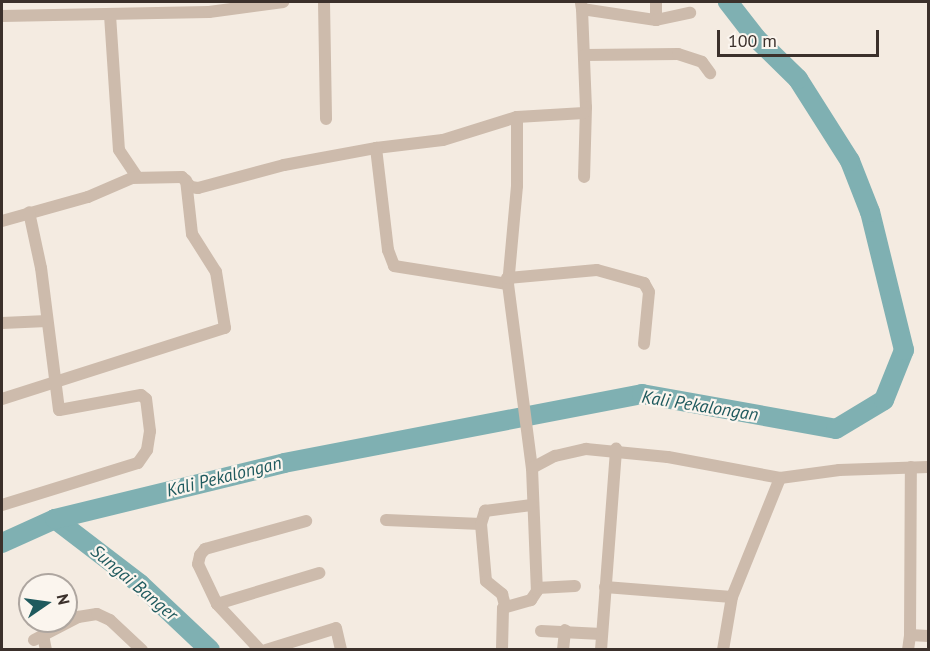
<!DOCTYPE html>
<html>
<head>
<meta charset="utf-8">
<style>
  body { margin:0 }
  #map { position:relative; width:930px; height:651px; overflow:hidden; background:#f4ebe1; font-family:"PT Sans",sans-serif }
  div>[style] { position:absolute }
  .river>* { height:20px; margin:-10px; padding:0 10px; transform-origin:10px; border-radius:10px; background:#7fb0b2 }
  .minor>* { height:12px; margin:-6px; padding:0 6px; transform-origin:6px; border-radius:6px; background:#cdbbac }
  span { translate:-50% -50%; white-space:nowrap; text-align:center; line-height:1.15; -webkit-text-stroke:4.5px #fbf5ee; paint-order:stroke }
  .water-label { font-size:18px; color:#1f5a5e; font-style:italic }
  .frame { position:absolute; inset:0; border:3px solid #3b302b; pointer-events:none }
  .north { position:absolute; left:18px; top:573px; width:60px; height:60px; box-sizing:border-box; background:#fbf5ee; border:2px solid #aea6a0; border-radius:50%; rotate:77deg; font-size:16px; font-weight:700; line-height:24px; text-align:center; color:#3b302b }
  .north::after { content:''; display:block; margin:auto; width:21px; height:27px; background:#1f5a5e; clip-path:polygon(50% 0,100% 100%,50% 72%,0 100%) }
  .scale { position:absolute; left:717px; top:30px; width:162px; height:27px; box-sizing:border-box; border:3px solid #3b302b; border-top:0; padding-left:8px; font-size:18px; line-height:21px; white-space:nowrap; color:#3b302b; -webkit-text-stroke:4px #fbf5ee; paint-order:stroke }
</style>
</head>
<body>
<div id="map">
  <div class="river">
    <i style="left:55px;top:519px;width:107px;rotate:37.4deg"></i>
    <i style="left:140px;top:584px;width:96px;rotate:43.3deg"></i>
    <i style="left:2px;top:543px;width:58px;rotate:-24.4deg"></i>
    <i style="left:55px;top:519px;width:236px;rotate:-13.7deg"></i>
    <i style="left:284px;top:463px;width:365px;rotate:-10.9deg"></i>
    <i style="left:642px;top:394px;width:197px;rotate:10.2deg"></i>
    <i style="left:836px;top:429px;width:56px;rotate:-31.1deg"></i>
    <i style="left:884px;top:400px;width:54px;rotate:-68.2deg"></i>
    <i style="left:904px;top:350px;width:142px;rotate:-103.8deg"></i>
    <i style="left:870px;top:212px;width:55px;rotate:-111.4deg"></i>
    <i style="left:850px;top:161px;width:97px;rotate:-122.4deg"></i>
    <i style="left:798px;top:79px;width:59px;rotate:-135.7deg"></i>
    <i style="left:756px;top:38px;width:46px;rotate:-127.9deg"></i>
  </div>
  <div class="minor">
    <i style="left:324px;top:2px;width:117px;rotate:89deg"></i>
    <i style="left:656px;top:2px;width:18px;rotate:90deg"></i>
    <i style="left:581px;top:3px;width:6px;rotate:81deg"></i>
    <i style="left:582px;top:9px;width:75px;rotate:8.5deg"></i>
    <i style="left:656px;top:20px;width:35px;rotate:-12deg"></i>
    <i style="left:582px;top:9px;width:98px;rotate:87.7deg"></i>
    <i style="left:586px;top:107px;width:70px;rotate:91.6deg"></i>
    <i style="left:110px;top:15px;width:135px;rotate:86.2deg"></i>
    <i style="left:119px;top:150px;width:32px;rotate:56deg"></i>
    <i style="left:2px;top:16px;width:207px;rotate:-1.1deg"></i>
    <i style="left:209px;top:12px;width:75px;rotate:-7.7deg"></i>
    <i style="left:585px;top:55px;width:93px;rotate:-0.6deg"></i>
    <i style="left:678px;top:54px;width:25px;rotate:18deg"></i>
    <i style="left:702px;top:62px;width:14px;rotate:54deg"></i>
    <i style="left:517px;top:117px;width:67px;rotate:-3.4deg"></i>
    <i style="left:376px;top:148px;width:67px;rotate:-6.8deg"></i>
    <i style="left:443px;top:140px;width:77px;rotate:-17.3deg"></i>
    <i style="left:517px;top:117px;width:69px;rotate:90deg"></i>
    <i style="left:517px;top:186px;width:98px;rotate:95.2deg"></i>
    <i style="left:2px;top:221px;width:89px;rotate:-15.6deg"></i>
    <i style="left:88px;top:197px;width:48px;rotate:-23.4deg"></i>
    <i style="left:132px;top:178px;width:50px;rotate:-1.1deg"></i>
    <i style="left:182px;top:177px;width:13px;rotate:48deg"></i>
    <i style="left:191px;top:187px;width:7px;rotate:8deg"></i>
    <i style="left:198px;top:188px;width:89px;rotate:-15deg"></i>
    <i style="left:284px;top:165px;width:94px;rotate:-10.5deg"></i>
    <i style="left:376px;top:148px;width:103px;rotate:83.3deg"></i>
    <i style="left:388px;top:250px;width:17px;rotate:69deg"></i>
    <i style="left:394px;top:266px;width:115px;rotate:9deg"></i>
    <i style="left:508px;top:284px;width:186px;rotate:82.6deg"></i>
    <i style="left:532px;top:468px;width:123px;rotate:87.7deg"></i>
    <i style="left:537px;top:591px;width:11px;rotate:124deg"></i>
    <i style="left:531px;top:600px;width:29px;rotate:164deg"></i>
    <i style="left:503px;top:608px;width:42px;rotate:91.4deg"></i>
    <i style="left:507px;top:278px;width:90px;rotate:-5.1deg"></i>
    <i style="left:597px;top:270px;width:49px;rotate:15.5deg"></i>
    <i style="left:644px;top:283px;width:10px;rotate:61deg"></i>
    <i style="left:649px;top:292px;width:52px;rotate:95.5deg"></i>
    <i style="left:2px;top:323px;width:45px;rotate:-2.5deg"></i>
    <i style="left:2px;top:399px;width:234px;rotate:-17.7deg"></i>
    <i style="left:225px;top:328px;width:57px;rotate:-99.1deg"></i>
    <i style="left:216px;top:272px;width:45px;rotate:-122.3deg"></i>
    <i style="left:192px;top:234px;width:54px;rotate:-96.3deg"></i>
    <i style="left:532px;top:468px;width:26px;rotate:-28deg"></i>
    <i style="left:555px;top:456px;width:32px;rotate:-13deg"></i>
    <i style="left:586px;top:449px;width:82px;rotate:5.6deg"></i>
    <i style="left:668px;top:457px;width:114px;rotate:10.6deg"></i>
    <i style="left:780px;top:478px;width:60px;rotate:-7.7deg"></i>
    <i style="left:839px;top:470px;width:89px;rotate:-1.9deg"></i>
    <i style="left:2px;top:505px;width:142px;rotate:-17.2deg"></i>
    <i style="left:138px;top:463px;width:16px;rotate:-55deg"></i>
    <i style="left:147px;top:450px;width:19px;rotate:-81deg"></i>
    <i style="left:150px;top:431px;width:32px;rotate:-97deg"></i>
    <i style="left:146px;top:399px;width:6px;rotate:-141deg"></i>
    <i style="left:141px;top:395px;width:83px;rotate:169.6deg"></i>
    <i style="left:59px;top:410px;width:143px;rotate:-97.2deg"></i>
    <i style="left:41px;top:268px;width:57px;rotate:-102.1deg"></i>
    <i style="left:386px;top:520px;width:95px;rotate:2.4deg"></i>
    <i style="left:481px;top:524px;width:14px;rotate:-73deg"></i>
    <i style="left:485px;top:511px;width:47px;rotate:-7.3deg"></i>
    <i style="left:481px;top:524px;width:57px;rotate:85deg"></i>
    <i style="left:486px;top:581px;width:21px;rotate:39deg"></i>
    <i style="left:502px;top:594px;width:11px;rotate:75deg"></i>
    <i style="left:605px;top:587px;width:127px;rotate:4.5deg"></i>
    <i style="left:537px;top:588px;width:38px;rotate:-3deg"></i>
    <i style="left:217px;top:604px;width:107px;rotate:-16.9deg"></i>
    <i style="left:541px;top:631px;width:61px;rotate:2.8deg"></i>
    <i style="left:43px;top:635px;width:15px;rotate:79deg"></i>
    <i style="left:910px;top:635px;width:168px;rotate:-89.7deg"></i>
    <i style="left:34px;top:640px;width:50px;rotate:-27.6deg"></i>
    <i style="left:78px;top:617px;width:19px;rotate:-9deg"></i>
    <i style="left:97px;top:614px;width:14px;rotate:25deg"></i>
    <i style="left:110px;top:620px;width:44px;rotate:43.2deg"></i>
    <i style="left:260px;top:650px;width:63px;rotate:-133.1deg"></i>
    <i style="left:217px;top:604px;width:44px;rotate:-115.4deg"></i>
    <i style="left:198px;top:564px;width:9px;rotate:-77deg"></i>
    <i style="left:200px;top:555px;width:8px;rotate:-50deg"></i>
    <i style="left:205px;top:549px;width:105px;rotate:-15.5deg"></i>
    <i style="left:266px;top:650px;width:73px;rotate:-17.4deg"></i>
    <i style="left:336px;top:628px;width:23px;rotate:77deg"></i>
    <i style="left:563px;top:650px;width:20px;rotate:-84deg"></i>
    <i style="left:601px;top:650px;width:202px;rotate:-85.7deg"></i>
    <i style="left:723px;top:650px;width:54px;rotate:-80.4deg"></i>
    <i style="left:732px;top:597px;width:128px;rotate:-68deg"></i>
    <i style="left:908px;top:650px;width:15px;rotate:-82deg"></i>
    <i style="left:910px;top:635px;width:18px;rotate:3deg"></i>
  </div>
  <div class="water-label">
    <span style="left:700px;top:406px;rotate:9deg">Kali Pekalongan</span>
    <span style="left:224px;top:477px;rotate:-14deg">Kali Pekalongan</span>
    <span style="left:134px;top:583px;rotate:40deg">Sungai Banger</span>
  </div>
  <div class="frame"></div>
  <div class="north">N</div>
  <div class="scale">100 m</div>
</div>
</body>
</html>
